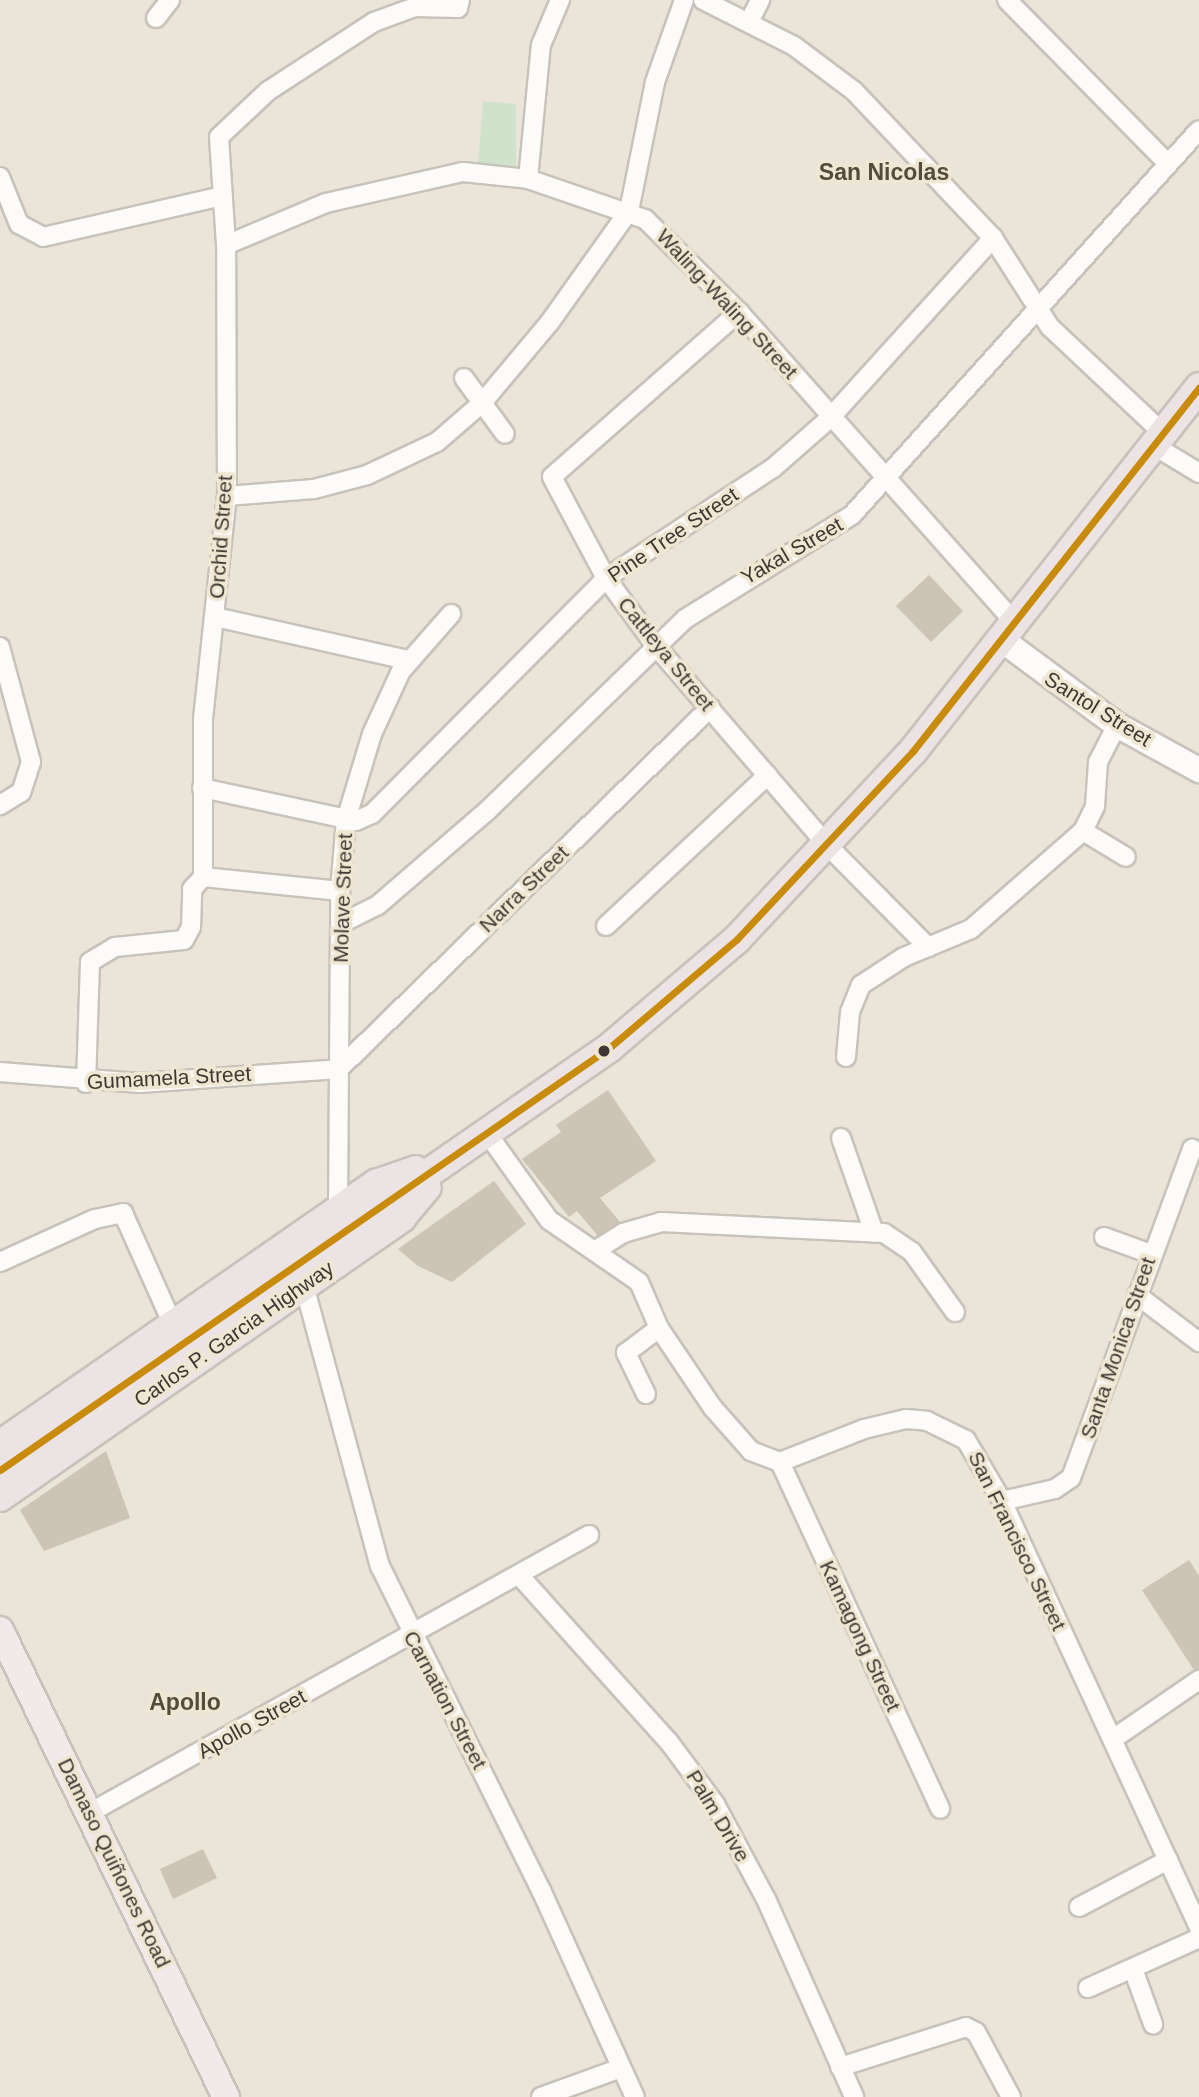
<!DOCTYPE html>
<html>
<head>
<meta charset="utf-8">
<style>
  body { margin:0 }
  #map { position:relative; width:1199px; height:2097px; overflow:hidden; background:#eae4d9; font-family:Helvetica,sans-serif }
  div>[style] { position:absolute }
  .green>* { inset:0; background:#d0e2cc }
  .building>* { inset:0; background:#ccc4b4 }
  .roads { filter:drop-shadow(2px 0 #c7c2ba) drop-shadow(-2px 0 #c7c2ba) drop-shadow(0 2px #c7c2ba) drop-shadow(0 -2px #c7c2ba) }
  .minor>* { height:18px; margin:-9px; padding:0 9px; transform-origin:9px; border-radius:9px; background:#fcfbf9 }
  .secondary>* { height:24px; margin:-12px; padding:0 12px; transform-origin:12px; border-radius:12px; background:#fcfbf9 }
  .primary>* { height:26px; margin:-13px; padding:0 13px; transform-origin:13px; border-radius:13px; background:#f1e9ea }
  .trunk>* { height:28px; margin:-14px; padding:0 14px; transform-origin:14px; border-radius:14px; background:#ece4e4 }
  .bus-1>* { height:7px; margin:-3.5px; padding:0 3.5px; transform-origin:3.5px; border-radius:3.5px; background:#c88b0c }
  .dots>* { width:19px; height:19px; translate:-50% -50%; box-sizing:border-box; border:4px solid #f0e7d3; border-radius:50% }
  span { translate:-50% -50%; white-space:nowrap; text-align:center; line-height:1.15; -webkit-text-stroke:7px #f0e7d3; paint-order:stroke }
  .street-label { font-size:21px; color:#3d3932 }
  .neighbourhood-label { font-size:23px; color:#544c3b; font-weight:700 }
</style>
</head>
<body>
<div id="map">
  <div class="green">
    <i style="clip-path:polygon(483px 101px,516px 104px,516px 171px,478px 166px)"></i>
  </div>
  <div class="building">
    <i style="clip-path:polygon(929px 575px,963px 611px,931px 642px,896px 606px)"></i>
    <i style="clip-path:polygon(608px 1090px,656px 1161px,600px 1198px,620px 1222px,598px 1236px,577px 1211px,569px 1217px,522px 1159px,561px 1132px,556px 1125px)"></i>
    <i style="clip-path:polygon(494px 1181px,526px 1224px,452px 1282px,418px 1266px,398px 1249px)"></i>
    <i style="clip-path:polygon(106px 1451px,130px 1518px,44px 1551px,20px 1510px)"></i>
    <i style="clip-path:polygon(1189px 1560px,1199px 1576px,1199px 1669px,1194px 1670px,1142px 1590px)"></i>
    <i style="clip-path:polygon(203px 1849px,217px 1878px,173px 1899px,160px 1869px)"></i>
  </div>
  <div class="roads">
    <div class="minor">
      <i style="left:703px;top:0;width:102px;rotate:26.8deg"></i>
      <i style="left:794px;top:46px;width:75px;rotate:36.9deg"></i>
      <i style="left:854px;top:91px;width:202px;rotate:46.6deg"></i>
      <i style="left:993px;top:238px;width:106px;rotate:57.4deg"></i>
      <i style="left:1050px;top:327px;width:155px;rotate:43.2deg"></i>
      <i style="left:1007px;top:0;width:228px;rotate:45.5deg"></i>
      <i style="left:156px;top:18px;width:23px;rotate:-52deg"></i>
      <i style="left:749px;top:22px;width:25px;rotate:-63deg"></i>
      <i style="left:0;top:177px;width:51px;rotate:68deg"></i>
      <i style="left:19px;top:224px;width:27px;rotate:28deg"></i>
      <i style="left:43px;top:237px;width:184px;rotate:-12.9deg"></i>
      <i style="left:528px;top:179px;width:135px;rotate:-84.5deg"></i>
      <i style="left:541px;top:45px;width:49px;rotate:-67.1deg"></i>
      <i style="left:226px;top:245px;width:108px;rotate:-22.8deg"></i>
      <i style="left:326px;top:203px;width:140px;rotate:-12.8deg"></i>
      <i style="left:463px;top:172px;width:65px;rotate:6.1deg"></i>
      <i style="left:528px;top:179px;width:124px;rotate:18.9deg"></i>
      <i style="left:645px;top:219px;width:132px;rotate:44.7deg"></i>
      <i style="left:739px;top:312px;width:416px;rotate:48.4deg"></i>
      <i style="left:739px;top:312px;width:249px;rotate:138.6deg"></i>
      <i style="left:552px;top:477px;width:115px;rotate:61.9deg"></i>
      <i style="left:606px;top:578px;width:83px;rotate:53.8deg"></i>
      <i style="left:655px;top:645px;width:267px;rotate:49.3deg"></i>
      <i style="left:829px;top:847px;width:141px;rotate:45.3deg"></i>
      <i style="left:464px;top:378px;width:69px;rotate:53.8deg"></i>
      <i style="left:1153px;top:445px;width:54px;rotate:31.3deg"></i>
      <i style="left:227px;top:496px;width:87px;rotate:-4.6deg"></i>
      <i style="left:314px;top:489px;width:55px;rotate:-14.8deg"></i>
      <i style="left:367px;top:475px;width:77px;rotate:-25.2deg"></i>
      <i style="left:437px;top:442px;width:60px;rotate:-40.9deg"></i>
      <i style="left:482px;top:403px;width:106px;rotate:-50deg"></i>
      <i style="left:550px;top:322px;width:136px;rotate:-54.6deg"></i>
      <i style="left:629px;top:211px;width:132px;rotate:-78.6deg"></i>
      <i style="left:655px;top:82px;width:87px;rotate:-70.5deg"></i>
      <i style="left:215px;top:617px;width:198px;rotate:12.6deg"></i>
      <i style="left:0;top:647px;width:119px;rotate:74.9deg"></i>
      <i style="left:31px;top:762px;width:32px;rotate:108deg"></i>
      <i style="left:21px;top:792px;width:25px;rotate:148deg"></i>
      <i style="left:202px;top:788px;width:157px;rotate:12.1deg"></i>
      <i style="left:356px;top:821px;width:17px;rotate:-24deg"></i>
      <i style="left:372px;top:814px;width:332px;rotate:-45.2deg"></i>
      <i style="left:606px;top:578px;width:200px;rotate:-33.4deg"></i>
      <i style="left:773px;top:468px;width:76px;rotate:-41.3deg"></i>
      <i style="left:830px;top:418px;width:243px;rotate:-47.8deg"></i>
      <i style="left:1083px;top:831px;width:50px;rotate:31.2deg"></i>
      <i style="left:203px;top:877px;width:158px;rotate:-90deg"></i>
      <i style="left:203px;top:719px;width:224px;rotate:-83.9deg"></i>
      <i style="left:227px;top:496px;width:251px;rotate:-90.2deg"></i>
      <i style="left:226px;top:245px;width:108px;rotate:-93.7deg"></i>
      <i style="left:219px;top:137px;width:67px;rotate:-43.2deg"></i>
      <i style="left:268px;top:91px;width:126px;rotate:-33.1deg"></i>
      <i style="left:374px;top:22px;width:44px;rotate:-20.1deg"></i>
      <i style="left:415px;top:7px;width:43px;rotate:1.3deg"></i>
      <i style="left:458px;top:8px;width:8px;rotate:-76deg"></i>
      <i style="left:203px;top:877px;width:138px;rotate:5.8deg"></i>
      <i style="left:340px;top:924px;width:42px;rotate:-26.6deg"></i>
      <i style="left:378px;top:905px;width:145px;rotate:-40.8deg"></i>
      <i style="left:488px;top:810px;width:274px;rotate:-44.1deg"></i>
      <i style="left:685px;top:619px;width:197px;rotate:-31.9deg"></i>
      <i style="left:852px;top:515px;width:518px;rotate:-47.97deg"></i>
      <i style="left:606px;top:926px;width:221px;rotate:-43deg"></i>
      <i style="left:846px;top:1057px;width:45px;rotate:-84.9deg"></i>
      <i style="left:850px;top:1012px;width:29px;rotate:-68deg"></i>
      <i style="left:861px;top:985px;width:51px;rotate:-33.1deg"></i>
      <i style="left:904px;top:957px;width:73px;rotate:-22.7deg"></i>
      <i style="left:971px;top:929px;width:149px;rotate:-41.2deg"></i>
      <i style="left:1083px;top:831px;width:28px;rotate:-64deg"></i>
      <i style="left:1095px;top:806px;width:44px;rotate:-86.1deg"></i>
      <i style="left:1098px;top:762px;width:42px;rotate:-62.8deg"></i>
      <i style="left:0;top:1072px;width:140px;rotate:4.5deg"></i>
      <i style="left:140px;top:1083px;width:199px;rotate:-4deg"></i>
      <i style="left:339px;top:1069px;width:518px;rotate:-44.22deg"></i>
      <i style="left:86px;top:1083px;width:121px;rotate:-88.1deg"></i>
      <i style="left:90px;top:962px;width:29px;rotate:-31deg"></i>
      <i style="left:115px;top:947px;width:69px;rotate:-5.8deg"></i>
      <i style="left:184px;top:940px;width:15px;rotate:-62deg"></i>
      <i style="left:191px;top:927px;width:38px;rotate:-88deg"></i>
      <i style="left:192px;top:889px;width:16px;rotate:-47deg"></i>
      <i style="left:487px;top:1133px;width:107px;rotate:54.5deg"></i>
      <i style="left:549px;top:1220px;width:109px;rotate:34.6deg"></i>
      <i style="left:639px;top:1282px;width:50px;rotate:66.5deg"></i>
      <i style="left:659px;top:1328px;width:97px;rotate:56deg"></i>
      <i style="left:713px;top:1408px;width:57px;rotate:48.5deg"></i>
      <i style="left:751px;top:1451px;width:31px;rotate:21deg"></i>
      <i style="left:780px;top:1462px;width:90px;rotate:-21.4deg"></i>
      <i style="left:864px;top:1429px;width:43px;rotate:-13.4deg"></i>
      <i style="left:906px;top:1419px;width:21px;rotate:5deg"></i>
      <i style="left:927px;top:1421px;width:43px;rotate:26deg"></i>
      <i style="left:966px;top:1440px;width:71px;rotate:59.5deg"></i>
      <i style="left:1002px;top:1501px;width:470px;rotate:65.2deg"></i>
      <i style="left:841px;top:1138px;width:100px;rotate:70.7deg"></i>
      <i style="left:338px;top:1211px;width:320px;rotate:-89.6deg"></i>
      <i style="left:340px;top:891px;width:71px;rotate:-85.2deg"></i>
      <i style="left:346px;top:820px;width:90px;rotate:-73.2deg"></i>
      <i style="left:372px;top:734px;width:69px;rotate:-65.3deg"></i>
      <i style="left:401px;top:671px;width:76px;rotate:-48.7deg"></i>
      <i style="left:1104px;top:1237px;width:50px;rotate:19.9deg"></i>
      <i style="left:596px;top:1250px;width:32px;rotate:-32deg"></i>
      <i style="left:623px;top:1233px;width:40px;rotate:-16deg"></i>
      <i style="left:661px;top:1222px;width:223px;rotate:2.8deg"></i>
      <i style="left:884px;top:1233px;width:34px;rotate:34deg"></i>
      <i style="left:912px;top:1252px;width:74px;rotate:54.4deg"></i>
      <i style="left:0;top:1262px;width:104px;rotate:-24.4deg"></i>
      <i style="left:95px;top:1219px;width:29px;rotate:-12deg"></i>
      <i style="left:123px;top:1213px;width:123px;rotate:65.9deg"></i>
      <i style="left:304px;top:1285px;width:291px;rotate:74.9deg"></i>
      <i style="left:380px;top:1566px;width:362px;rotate:63.6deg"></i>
      <i style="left:541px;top:1890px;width:227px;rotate:65.6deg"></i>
      <i style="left:1137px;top:1295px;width:78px;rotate:37.2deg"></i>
      <i style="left:646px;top:1394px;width:46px;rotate:-116deg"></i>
      <i style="left:626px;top:1353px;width:41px;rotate:-37.1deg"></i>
      <i style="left:780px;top:1462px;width:382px;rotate:65.2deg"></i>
      <i style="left:1002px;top:1501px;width:54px;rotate:-12.8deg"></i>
      <i style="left:1055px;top:1489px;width:19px;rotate:-35deg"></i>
      <i style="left:1071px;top:1478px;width:351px;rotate:-69.8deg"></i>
      <i style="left:519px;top:1575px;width:224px;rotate:48.1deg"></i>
      <i style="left:669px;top:1742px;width:77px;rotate:53.4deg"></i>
      <i style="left:715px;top:1804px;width:108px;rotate:61.8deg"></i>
      <i style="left:766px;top:1899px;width:217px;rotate:66deg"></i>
      <i style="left:1113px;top:1739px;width:104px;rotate:-34.5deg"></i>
      <i style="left:91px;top:1812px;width:570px;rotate:-29.08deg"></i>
      <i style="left:1079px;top:1907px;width:101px;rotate:-27.8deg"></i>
      <i style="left:1133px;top:1969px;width:59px;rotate:70deg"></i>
      <i style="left:1088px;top:1988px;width:122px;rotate:-24.2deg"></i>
      <i style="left:840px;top:2067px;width:132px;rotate:-17.6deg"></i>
      <i style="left:966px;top:2027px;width:11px;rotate:27deg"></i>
      <i style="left:976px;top:2032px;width:74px;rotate:61.7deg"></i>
      <i style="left:541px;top:2097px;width:85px;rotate:-19.9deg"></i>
    </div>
    <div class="secondary">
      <i style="left:1002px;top:640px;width:143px;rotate:36.5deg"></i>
      <i style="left:1117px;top:725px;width:94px;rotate:28.8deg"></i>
    </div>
    <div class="primary">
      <i style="left:0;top:1630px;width:519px;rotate:64.18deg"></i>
    </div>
    <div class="trunk">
      <i style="left:0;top:1445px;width:458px;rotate:-34.8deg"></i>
      <i style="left:376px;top:1184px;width:42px;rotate:-19.3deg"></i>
      <i style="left:0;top:1470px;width:741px;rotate:-34.72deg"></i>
      <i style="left:609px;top:1048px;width:168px;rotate:-40.4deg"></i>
      <i style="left:737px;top:939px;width:258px;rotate:-46.9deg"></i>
      <i style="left:913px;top:751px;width:463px;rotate:-51.8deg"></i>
      <i style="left:0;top:1497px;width:489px;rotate:-34.8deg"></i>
      <i style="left:401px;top:1218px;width:40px;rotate:-50deg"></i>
    </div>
  </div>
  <div class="bus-1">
    <i style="left:0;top:1470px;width:741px;rotate:-34.72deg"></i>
    <i style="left:609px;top:1048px;width:168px;rotate:-40.4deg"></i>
    <i style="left:737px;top:939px;width:258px;rotate:-46.9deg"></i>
    <i style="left:913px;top:751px;width:463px;rotate:-51.8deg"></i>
  </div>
  <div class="dots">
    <i style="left:604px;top:1051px;background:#3d3932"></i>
  </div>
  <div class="street-label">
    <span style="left:727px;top:304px;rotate:47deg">Waling-Waling Street</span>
    <span style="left:673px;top:535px;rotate:-34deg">Pine Tree Street</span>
    <span style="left:221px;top:537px;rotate:-86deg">Orchid Street</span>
    <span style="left:792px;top:551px;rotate:-30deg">Yakal Street</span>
    <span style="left:666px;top:654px;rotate:51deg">Cattleya Street</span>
    <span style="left:1098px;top:709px;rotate:32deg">Santol Street</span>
    <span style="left:524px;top:889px;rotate:-44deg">Narra Street</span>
    <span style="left:343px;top:898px;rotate:-88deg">Molave Street</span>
    <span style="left:169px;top:1078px;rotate:-3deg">Gumamela Street</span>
    <span style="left:234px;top:1334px;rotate:-35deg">Carlos P. Garcia Highway</span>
    <span style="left:1118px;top:1348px;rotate:-71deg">Santa Monica Street</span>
    <span style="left:1017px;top:1541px;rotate:64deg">San Francisco Street</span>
    <span style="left:860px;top:1636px;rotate:65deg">Kamagong Street</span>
    <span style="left:445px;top:1700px;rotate:62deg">Carnation Street</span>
    <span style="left:252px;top:1724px;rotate:-29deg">Apollo Street</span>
    <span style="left:718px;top:1816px;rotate:59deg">Palm Drive</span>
    <span style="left:114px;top:1863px;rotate:64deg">Damaso Quiñones Road</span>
  </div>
  <div class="neighbourhood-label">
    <span style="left:884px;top:172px">San Nicolas</span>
    <span style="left:185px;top:1702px">Apollo</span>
  </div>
</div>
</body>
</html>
